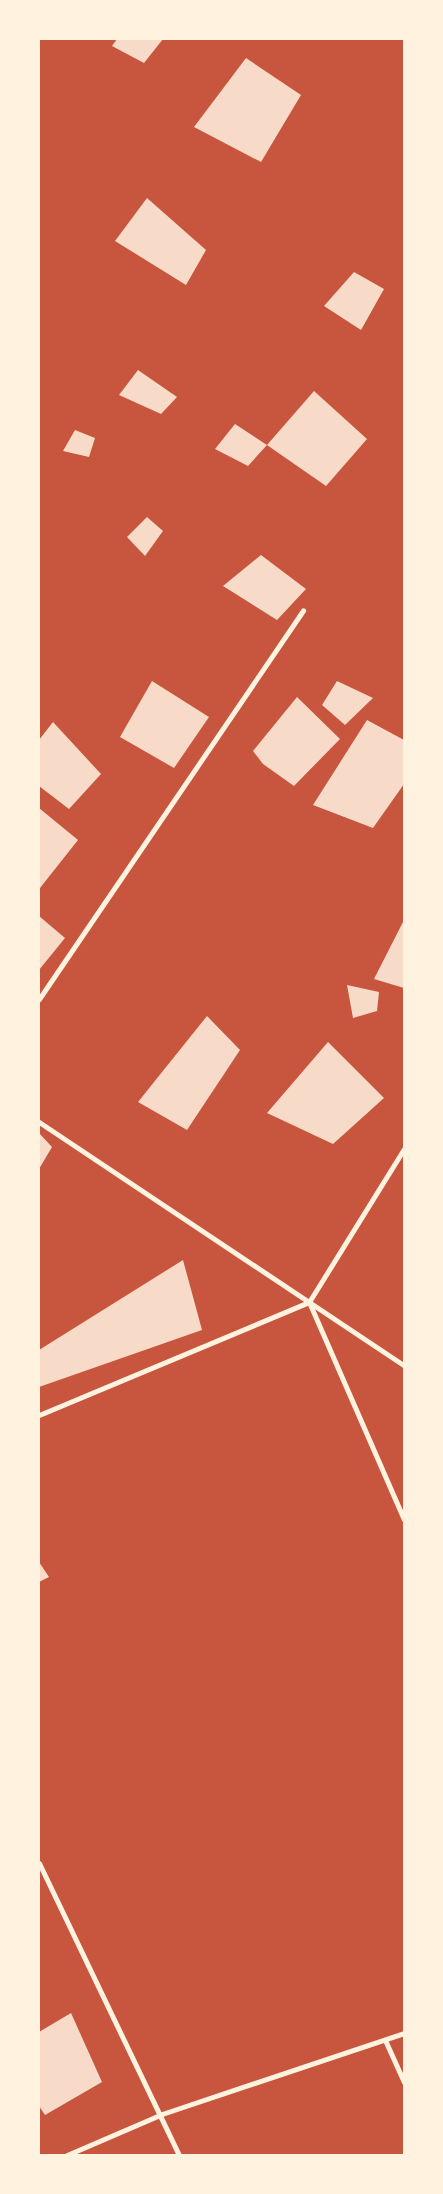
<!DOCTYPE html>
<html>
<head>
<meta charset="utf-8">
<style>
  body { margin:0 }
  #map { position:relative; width:443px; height:2194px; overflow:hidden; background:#c8553d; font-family:"DejaVu Sans",sans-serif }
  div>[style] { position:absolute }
  .building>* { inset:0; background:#f7dbc8 }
  .minor>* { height:5px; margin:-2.5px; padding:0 2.5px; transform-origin:2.5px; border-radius:2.5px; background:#fff3e0 }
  span { translate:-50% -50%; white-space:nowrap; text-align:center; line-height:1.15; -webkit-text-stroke:4px #fff3e0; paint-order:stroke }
  .frame { position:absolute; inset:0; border:40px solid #fff3e0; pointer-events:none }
</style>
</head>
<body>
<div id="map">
  <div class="building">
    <i style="clip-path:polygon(117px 39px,163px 39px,144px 63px,112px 46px)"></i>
    <i style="clip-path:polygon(246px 58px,301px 95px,261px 162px,194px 127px)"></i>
    <i style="clip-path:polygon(147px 198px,206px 250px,186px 285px,115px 241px)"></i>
    <i style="clip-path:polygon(354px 272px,384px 289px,361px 330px,324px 306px)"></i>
    <i style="clip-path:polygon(138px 370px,177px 397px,161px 414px,119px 395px)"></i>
    <i style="clip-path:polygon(314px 391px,367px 439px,326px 486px,267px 445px)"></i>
    <i style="clip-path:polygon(235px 424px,267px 445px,248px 466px,215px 449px)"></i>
    <i style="clip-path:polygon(75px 430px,95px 438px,89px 457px,63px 451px)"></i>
    <i style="clip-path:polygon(147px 517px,163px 531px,145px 556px,127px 537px)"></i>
    <i style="clip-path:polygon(261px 555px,306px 589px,277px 620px,223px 586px)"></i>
    <i style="clip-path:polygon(152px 681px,209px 717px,174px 768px,120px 737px)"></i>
    <i style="clip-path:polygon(337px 681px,373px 698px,345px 725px,322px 705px)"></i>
    <i style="clip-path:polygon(297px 697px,340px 739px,294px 786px,263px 764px,253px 751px)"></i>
    <i style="clip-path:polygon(367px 720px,404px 740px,404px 784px,373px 828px,313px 805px)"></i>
    <i style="clip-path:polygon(53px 722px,101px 774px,69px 809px,39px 786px,39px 740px)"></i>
    <i style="clip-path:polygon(39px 808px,78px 840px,40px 888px,39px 887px)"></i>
    <i style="clip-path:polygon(39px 916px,65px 938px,39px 970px)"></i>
    <i style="clip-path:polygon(404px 920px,404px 988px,374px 979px)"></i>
    <i style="clip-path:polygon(347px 985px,379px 992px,377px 1011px,353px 1018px)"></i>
    <i style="clip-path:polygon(207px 1016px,240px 1050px,187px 1130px,138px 1102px)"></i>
    <i style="clip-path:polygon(328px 1042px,384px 1098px,333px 1144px,267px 1113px)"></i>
    <i style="clip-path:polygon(39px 1133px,52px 1147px,39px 1169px)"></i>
    <i style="clip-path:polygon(183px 1260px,202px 1330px,39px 1387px,39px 1350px)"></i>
    <i style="clip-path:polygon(39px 1562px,49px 1577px,39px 1582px)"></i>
    <i style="clip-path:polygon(71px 2013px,102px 2082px,45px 2115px,39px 2106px,39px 2032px)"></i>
  </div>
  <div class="minor">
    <i style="left:39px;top:999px;width:470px;rotate:-55.8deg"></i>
    <i style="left:39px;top:1122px;width:438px;rotate:33.7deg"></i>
    <i style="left:309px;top:1302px;width:237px;rotate:66.4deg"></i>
    <i style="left:39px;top:1415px;width:293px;rotate:-22.7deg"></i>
    <i style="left:309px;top:1302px;width:180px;rotate:-58.2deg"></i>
    <i style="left:39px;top:1863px;width:324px;rotate:64.4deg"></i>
    <i style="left:385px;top:2040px;width:46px;rotate:65.7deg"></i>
    <i style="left:67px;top:2155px;width:103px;rotate:-23.3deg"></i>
    <i style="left:162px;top:2114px;width:255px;rotate:-18.5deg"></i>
  </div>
  <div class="frame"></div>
</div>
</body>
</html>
